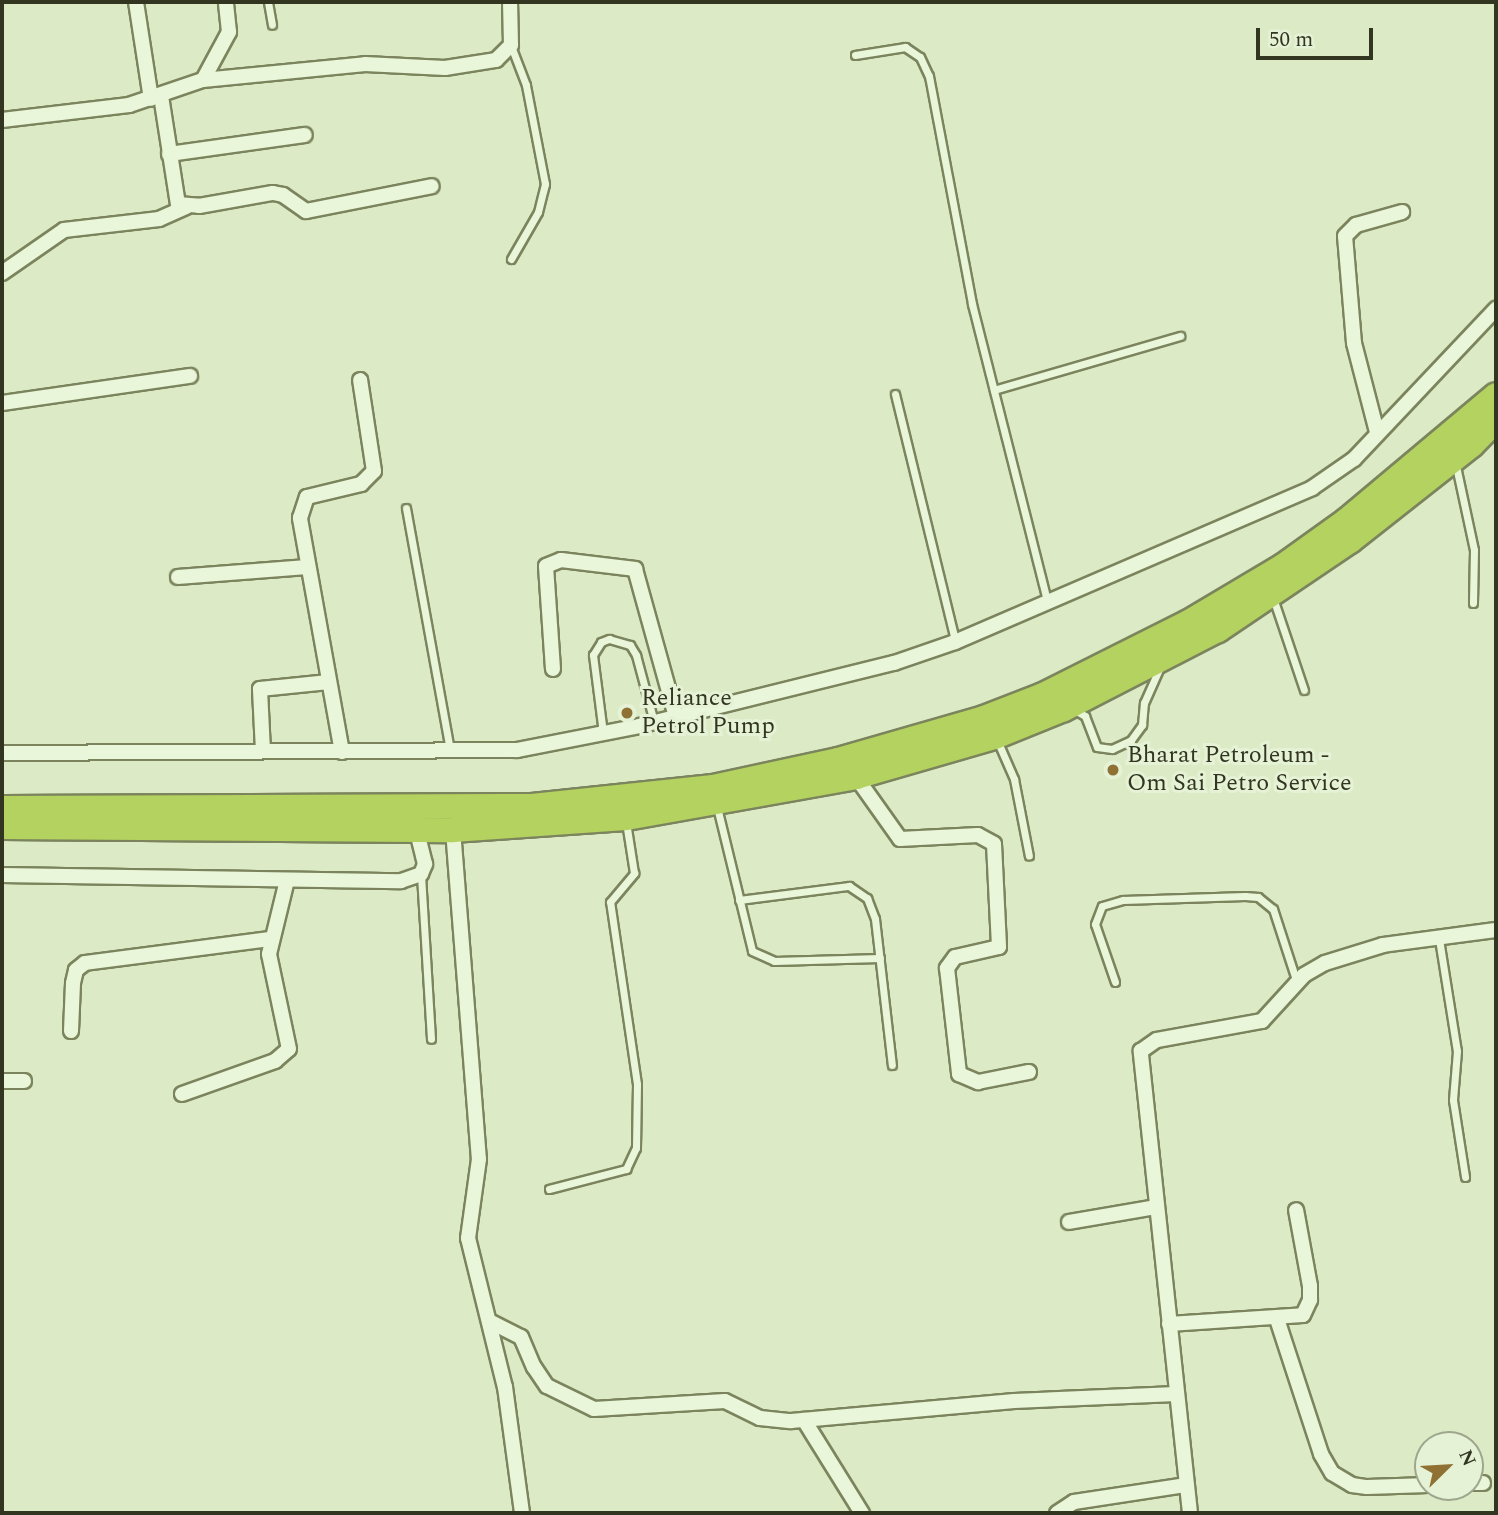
<!DOCTYPE html>
<html>
<head>
<meta charset="utf-8">
<style>
  body { margin:0 }
  #map { position:relative; width:1498px; height:1515px; overflow:hidden; background:#dceac6; font-family:Spectral,serif }
  div>[style] { position:absolute }
  .roads { filter:drop-shadow(2px 0 #7b845d) drop-shadow(-2px 0 #7b845d) drop-shadow(0 2px #7b845d) drop-shadow(0 -2px #7b845d) }
  .lane>* { height:7px; margin:-3.5px; padding:0 3.5px; transform-origin:3.5px; border-radius:3.5px; background:#eaf6d9 }
  .street>* { height:14px; margin:-7px; padding:0 7px; transform-origin:7px; border-radius:7px; background:#eaf6d9 }
  .highway>* { height:24px; margin:-12px; padding:0 12px; transform-origin:12px; border-radius:12px; background:#b4d25f }
  .dots>* { width:19px; height:19px; translate:-50% -50%; box-sizing:border-box; border:4px solid #e6f2d5; border-radius:50% }
  span { translate:-50% -50%; white-space:nowrap; text-align:center; line-height:1.15; -webkit-text-stroke:6px #e6f2d5; paint-order:stroke }
  .poi-label { font-size:24px; color:#323520 }
  .left { translate:0 -50%; text-align:left }
  .frame { position:absolute; inset:0; border:4px solid #323520; pointer-events:none }
  .north { position:absolute; left:1414px; top:1431px; width:70px; height:70px; box-sizing:border-box; background:#e6f2d5; border:2px solid #9ea68d; border-radius:50%; rotate:66deg; font-size:19px; font-weight:700; line-height:28px; text-align:center; color:#323520 }
  .north::after { content:''; display:block; margin:auto; width:24px; height:32px; background:#8e7133; clip-path:polygon(50% 0,100% 100%,50% 72%,0 100%) }
  .scale { position:absolute; left:1256px; top:28px; width:117px; height:32px; box-sizing:border-box; border:4px solid #323520; border-top:0; padding-left:9px; font-size:21px; line-height:24px; white-space:nowrap; color:#323520; -webkit-text-stroke:5px #e6f2d5; paint-order:stroke }
</style>
</head>
<body>
<div id="map">
  <div class="roads">
    <div class="lane">
      <i style="left:268px;top:2px;width:23px;rotate:80deg"></i>
      <i style="left:855px;top:55px;width:51px;rotate:-9.1deg"></i>
      <i style="left:905px;top:47px;width:18px;rotate:34deg"></i>
      <i style="left:920px;top:57px;width:21px;rotate:65deg"></i>
      <i style="left:929px;top:76px;width:232px;rotate:79.3deg"></i>
      <i style="left:972px;top:304px;width:306px;rotate:75.8deg"></i>
      <i style="left:511px;top:259px;width:54px;rotate:-60.1deg"></i>
      <i style="left:538px;top:212px;width:29px;rotate:-76deg"></i>
      <i style="left:545px;top:184px;width:101px;rotate:-100.9deg"></i>
      <i style="left:526px;top:85px;width:42px;rotate:-111deg"></i>
      <i style="left:994px;top:390px;width:194px;rotate:-16.2deg"></i>
      <i style="left:895px;top:394px;width:254px;rotate:76.3deg"></i>
      <i style="left:1456px;top:466px;width:86px;rotate:77.9deg"></i>
      <i style="left:1474px;top:550px;width:53px;rotate:91.1deg"></i>
      <i style="left:406px;top:508px;width:247px;rotate:79.7deg"></i>
      <i style="left:1273px;top:598px;width:97px;rotate:71.4deg"></i>
      <i style="left:1073px;top:709px;width:14px;rotate:30deg"></i>
      <i style="left:1085px;top:716px;width:33px;rotate:69deg"></i>
      <i style="left:1097px;top:747px;width:15px;rotate:8deg"></i>
      <i style="left:1112px;top:749px;width:21px;rotate:-25deg"></i>
      <i style="left:1131px;top:740px;width:19px;rotate:-54deg"></i>
      <i style="left:1142px;top:725px;width:22px;rotate:-85deg"></i>
      <i style="left:1144px;top:703px;width:39px;rotate:-66deg"></i>
      <i style="left:603px;top:733px;width:79px;rotate:-97.3deg"></i>
      <i style="left:593px;top:655px;width:15px;rotate:-58deg"></i>
      <i style="left:601px;top:642px;width:9px;rotate:-21deg"></i>
      <i style="left:609px;top:639px;width:22px;rotate:16deg"></i>
      <i style="left:630px;top:645px;width:12px;rotate:59deg"></i>
      <i style="left:636px;top:655px;width:69px;rotate:75deg"></i>
      <i style="left:997px;top:740px;width:43px;rotate:66.4deg"></i>
      <i style="left:1014px;top:779px;width:78px;rotate:79deg"></i>
      <i style="left:717px;top:807px;width:148px;rotate:76.3deg"></i>
      <i style="left:752px;top:951px;width:24px;rotate:24deg"></i>
      <i style="left:774px;top:961px;width:106px;rotate:-1.6deg"></i>
      <i style="left:421px;top:875px;width:164px;rotate:86.5deg"></i>
      <i style="left:739px;top:900px;width:111px;rotate:-7.3deg"></i>
      <i style="left:849px;top:886px;width:22px;rotate:34deg"></i>
      <i style="left:867px;top:898px;width:22px;rotate:69deg"></i>
      <i style="left:875px;top:919px;width:147px;rotate:83.4deg"></i>
      <i style="left:1439px;top:939px;width:113px;rotate:80.9deg"></i>
      <i style="left:1457px;top:1051px;width:49px;rotate:94.7deg"></i>
      <i style="left:1453px;top:1100px;width:78px;rotate:81.1deg"></i>
      <i style="left:1115px;top:982px;width:61px;rotate:-109deg"></i>
      <i style="left:1095px;top:924px;width:19px;rotate:-69deg"></i>
      <i style="left:1102px;top:906px;width:22px;rotate:-16deg"></i>
      <i style="left:1123px;top:900px;width:122px;rotate:-1.9deg"></i>
      <i style="left:1245px;top:896px;width:13px;rotate:4deg"></i>
      <i style="left:1258px;top:897px;width:19px;rotate:39deg"></i>
      <i style="left:1273px;top:909px;width:78px;rotate:72deg"></i>
      <i style="left:549px;top:1189px;width:80px;rotate:-14.6deg"></i>
      <i style="left:626px;top:1169px;width:23px;rotate:-65deg"></i>
      <i style="left:636px;top:1148px;width:64px;rotate:-89.1deg"></i>
      <i style="left:637px;top:1084px;width:184px;rotate:-98.4deg"></i>
      <i style="left:610px;top:902px;width:38px;rotate:-50deg"></i>
      <i style="left:634px;top:873px;width:52px;rotate:-98.9deg"></i>
    </div>
    <div class="street">
      <i style="left:136px;top:2px;width:98px;rotate:81.2deg"></i>
      <i style="left:203px;top:80px;width:55px;rotate:-61.6deg"></i>
      <i style="left:229px;top:32px;width:30px;rotate:-96deg"></i>
      <i style="left:161px;top:96px;width:109px;rotate:81.1deg"></i>
      <i style="left:178px;top:204px;width:21px;rotate:5deg"></i>
      <i style="left:199px;top:206px;width:75px;rotate:-10deg"></i>
      <i style="left:273px;top:193px;width:10px;rotate:11deg"></i>
      <i style="left:283px;top:195px;width:28px;rotate:35deg"></i>
      <i style="left:306px;top:211px;width:128px;rotate:-11.2deg"></i>
      <i style="left:2px;top:120px;width:128px;rotate:-6.7deg"></i>
      <i style="left:129px;top:105px;width:78px;rotate:-18.7deg"></i>
      <i style="left:203px;top:80px;width:163px;rotate:-5.6deg"></i>
      <i style="left:365px;top:64px;width:80px;rotate:2.9deg"></i>
      <i style="left:445px;top:68px;width:52px;rotate:-8.9deg"></i>
      <i style="left:496px;top:60px;width:21px;rotate:-45deg"></i>
      <i style="left:511px;top:45px;width:43px;rotate:-91.3deg"></i>
      <i style="left:169px;top:154px;width:137px;rotate:-8deg"></i>
      <i style="left:2px;top:273px;width:75px;rotate:-34.7deg"></i>
      <i style="left:64px;top:230px;width:96px;rotate:-6.6deg"></i>
      <i style="left:159px;top:219px;width:30px;rotate:-24deg"></i>
      <i style="left:2px;top:403px;width:190px;rotate:-8.2deg"></i>
      <i style="left:1377px;top:432px;width:92px;rotate:-104.5deg"></i>
      <i style="left:1354px;top:343px;width:107px;rotate:-94.8deg"></i>
      <i style="left:1345px;top:236px;width:16px;rotate:-45deg"></i>
      <i style="left:1356px;top:225px;width:48px;rotate:-15.8deg"></i>
      <i style="left:178px;top:577px;width:129px;rotate:-4.4deg"></i>
      <i style="left:553px;top:669px;width:103px;rotate:-93.9deg"></i>
      <i style="left:546px;top:566px;width:16px;rotate:-22deg"></i>
      <i style="left:561px;top:560px;width:75px;rotate:6.9deg"></i>
      <i style="left:635px;top:569px;width:154px;rotate:74.5deg"></i>
      <i style="left:263px;top:751px;width:62px;rotate:-92.8deg"></i>
      <i style="left:260px;top:689px;width:69px;rotate:-5.8deg"></i>
      <i style="left:342px;top:752px;width:238px;rotate:-100.2deg"></i>
      <i style="left:300px;top:518px;width:22px;rotate:-72deg"></i>
      <i style="left:307px;top:497px;width:56px;rotate:-13.5deg"></i>
      <i style="left:361px;top:484px;width:18px;rotate:-45deg"></i>
      <i style="left:374px;top:471px;width:92px;rotate:-98.7deg"></i>
      <i style="left:2px;top:753px;width:515px;rotate:-0.33deg"></i>
      <i style="left:517px;top:750px;width:124px;rotate:-11.1deg"></i>
      <i style="left:639px;top:726px;width:263px;rotate:-13.9deg"></i>
      <i style="left:894px;top:663px;width:65px;rotate:-19deg"></i>
      <i style="left:955px;top:642px;width:389px;rotate:-23.3deg"></i>
      <i style="left:1312px;top:488px;width:51px;rotate:-34.6deg"></i>
      <i style="left:1354px;top:459px;width:207px;rotate:-46.6deg"></i>
      <i style="left:856px;top:777px;width:76px;rotate:54.6deg"></i>
      <i style="left:900px;top:839px;width:78px;rotate:-2.9deg"></i>
      <i style="left:978px;top:835px;width:18px;rotate:29deg"></i>
      <i style="left:994px;top:844px;width:103px;rotate:87.2deg"></i>
      <i style="left:999px;top:947px;width:45px;rotate:167.2deg"></i>
      <i style="left:955px;top:957px;width:14px;rotate:126deg"></i>
      <i style="left:947px;top:968px;width:107px;rotate:83.5deg"></i>
      <i style="left:959px;top:1074px;width:21px;rotate:23deg"></i>
      <i style="left:978px;top:1082px;width:52px;rotate:-11.1deg"></i>
      <i style="left:453px;top:830px;width:330px;rotate:85.5deg"></i>
      <i style="left:479px;top:1159px;width:80px;rotate:97.9deg"></i>
      <i style="left:468px;top:1238px;width:154px;rotate:76.1deg"></i>
      <i style="left:505px;top:1387px;width:127px;rotate:82.3deg"></i>
      <i style="left:2px;top:875px;width:399px;rotate:0.9deg"></i>
      <i style="left:401px;top:881px;width:21px;rotate:-19deg"></i>
      <i style="left:421px;top:874px;width:11px;rotate:-68deg"></i>
      <i style="left:425px;top:864px;width:37px;rotate:-104deg"></i>
      <i style="left:71px;top:1031px;width:48px;rotate:-87.6deg"></i>
      <i style="left:73px;top:983px;width:13px;rotate:-77deg"></i>
      <i style="left:76px;top:970px;width:11px;rotate:-38deg"></i>
      <i style="left:85px;top:963px;width:187px;rotate:-7.4deg"></i>
      <i style="left:2px;top:1081px;width:22px"></i>
      <i style="left:182px;top:1094px;width:99px;rotate:-19.5deg"></i>
      <i style="left:275px;top:1061px;width:18px;rotate:-41deg"></i>
      <i style="left:289px;top:1049px;width:97px;rotate:-101.9deg"></i>
      <i style="left:269px;top:954px;width:76px;rotate:-76.3deg"></i>
      <i style="left:1069px;top:1222px;width:88px;rotate:-9.8deg"></i>
      <i style="left:1277px;top:1319px;width:142px;rotate:71.9deg"></i>
      <i style="left:1321px;top:1454px;width:22px;rotate:60deg"></i>
      <i style="left:1332px;top:1473px;width:23px;rotate:31deg"></i>
      <i style="left:1352px;top:1485px;width:15px;rotate:8deg"></i>
      <i style="left:1367px;top:1487px;width:61px;rotate:-1.9deg"></i>
      <i style="left:489px;top:1321px;width:36px;rotate:27deg"></i>
      <i style="left:521px;top:1337px;width:33px;rotate:67deg"></i>
      <i style="left:534px;top:1367px;width:23px;rotate:56deg"></i>
      <i style="left:547px;top:1386px;width:52px;rotate:26.1deg"></i>
      <i style="left:594px;top:1409px;width:131px;rotate:-3.5deg"></i>
      <i style="left:725px;top:1401px;width:39px;rotate:26deg"></i>
      <i style="left:760px;top:1418px;width:31px;rotate:6deg"></i>
      <i style="left:791px;top:1421px;width:224px;rotate:-5.1deg"></i>
      <i style="left:1014px;top:1401px;width:162px;rotate:-2.5deg"></i>
      <i style="left:1169px;top:1324px;width:134px;rotate:-3.8deg"></i>
      <i style="left:1303px;top:1315px;width:17px;rotate:-65deg"></i>
      <i style="left:1310px;top:1300px;width:14px;rotate:-90deg"></i>
      <i style="left:1310px;top:1286px;width:77px;rotate:-100.4deg"></i>
      <i style="left:804px;top:1420px;width:110px;rotate:58.1deg"></i>
      <i style="left:1470px;top:1483px;width:13px"></i>
      <i style="left:1057px;top:1513px;width:20px;rotate:-33deg"></i>
      <i style="left:1074px;top:1502px;width:114px;rotate:-8.6deg"></i>
      <i style="left:1190px;top:1513px;width:465px;rotate:-96.1deg"></i>
      <i style="left:1141px;top:1051px;width:19px;rotate:-35deg"></i>
      <i style="left:1157px;top:1040px;width:107px;rotate:-10.3deg"></i>
      <i style="left:1262px;top:1021px;width:62px;rotate:-47.6deg"></i>
      <i style="left:1304px;top:975px;width:24px;rotate:-30deg"></i>
      <i style="left:1325px;top:963px;width:61px;rotate:-17.2deg"></i>
      <i style="left:1383px;top:945px;width:114px;rotate:-7.6deg"></i>
    </div>
    <div class="highway">
      <i style="left:2px;top:808px;width:530px;rotate:-0.22deg"></i>
      <i style="left:532px;top:806px;width:182px;rotate:-6deg"></i>
      <i style="left:713px;top:787px;width:128px;rotate:-12.2deg"></i>
      <i style="left:838px;top:760px;width:152px;rotate:-16deg"></i>
      <i style="left:984px;top:718px;width:63px;rotate:-21.3deg"></i>
      <i style="left:1043px;top:695px;width:161px;rotate:-26.6deg"></i>
      <i style="left:1187px;top:623px;width:112px;rotate:-30.7deg"></i>
      <i style="left:1283px;top:566px;width:79px;rotate:-35.7deg"></i>
      <i style="left:1347px;top:520px;width:194px;rotate:-40deg"></i>
      <i style="left:2px;top:827px;width:451px;rotate:0.4deg"></i>
      <i style="left:453px;top:830px;width:173px;rotate:-4deg"></i>
      <i style="left:626px;top:818px;width:234px;rotate:-10.1deg"></i>
      <i style="left:856px;top:777px;width:145px;rotate:-16.1deg"></i>
      <i style="left:995px;top:737px;width:74px;rotate:-22.1deg"></i>
      <i style="left:1064px;top:709px;width:173px;rotate:-27.2deg"></i>
      <i style="left:1218px;top:630px;width:159px;rotate:-34deg"></i>
      <i style="left:1350px;top:541px;width:155px;rotate:-38.2deg"></i>
      <i style="left:1472px;top:445px;width:35px;rotate:-46deg"></i>
    </div>
  </div>
  <div class="dots">
    <i style="left:627px;top:713px;background:#8e7133"></i>
    <i style="left:1113px;top:770px;background:#8e7133"></i>
  </div>
  <div class="poi-label">
    <span class="left" style="left:641px;top:713px">Reliance<br>Petrol Pump</span>
    <span class="left" style="left:1127px;top:770px">Bharat Petroleum -<br>Om Sai Petro Service</span>
  </div>
  <div class="frame"></div>
  <div class="north">N</div>
  <div class="scale">50 m</div>
</div>
</body>
</html>
